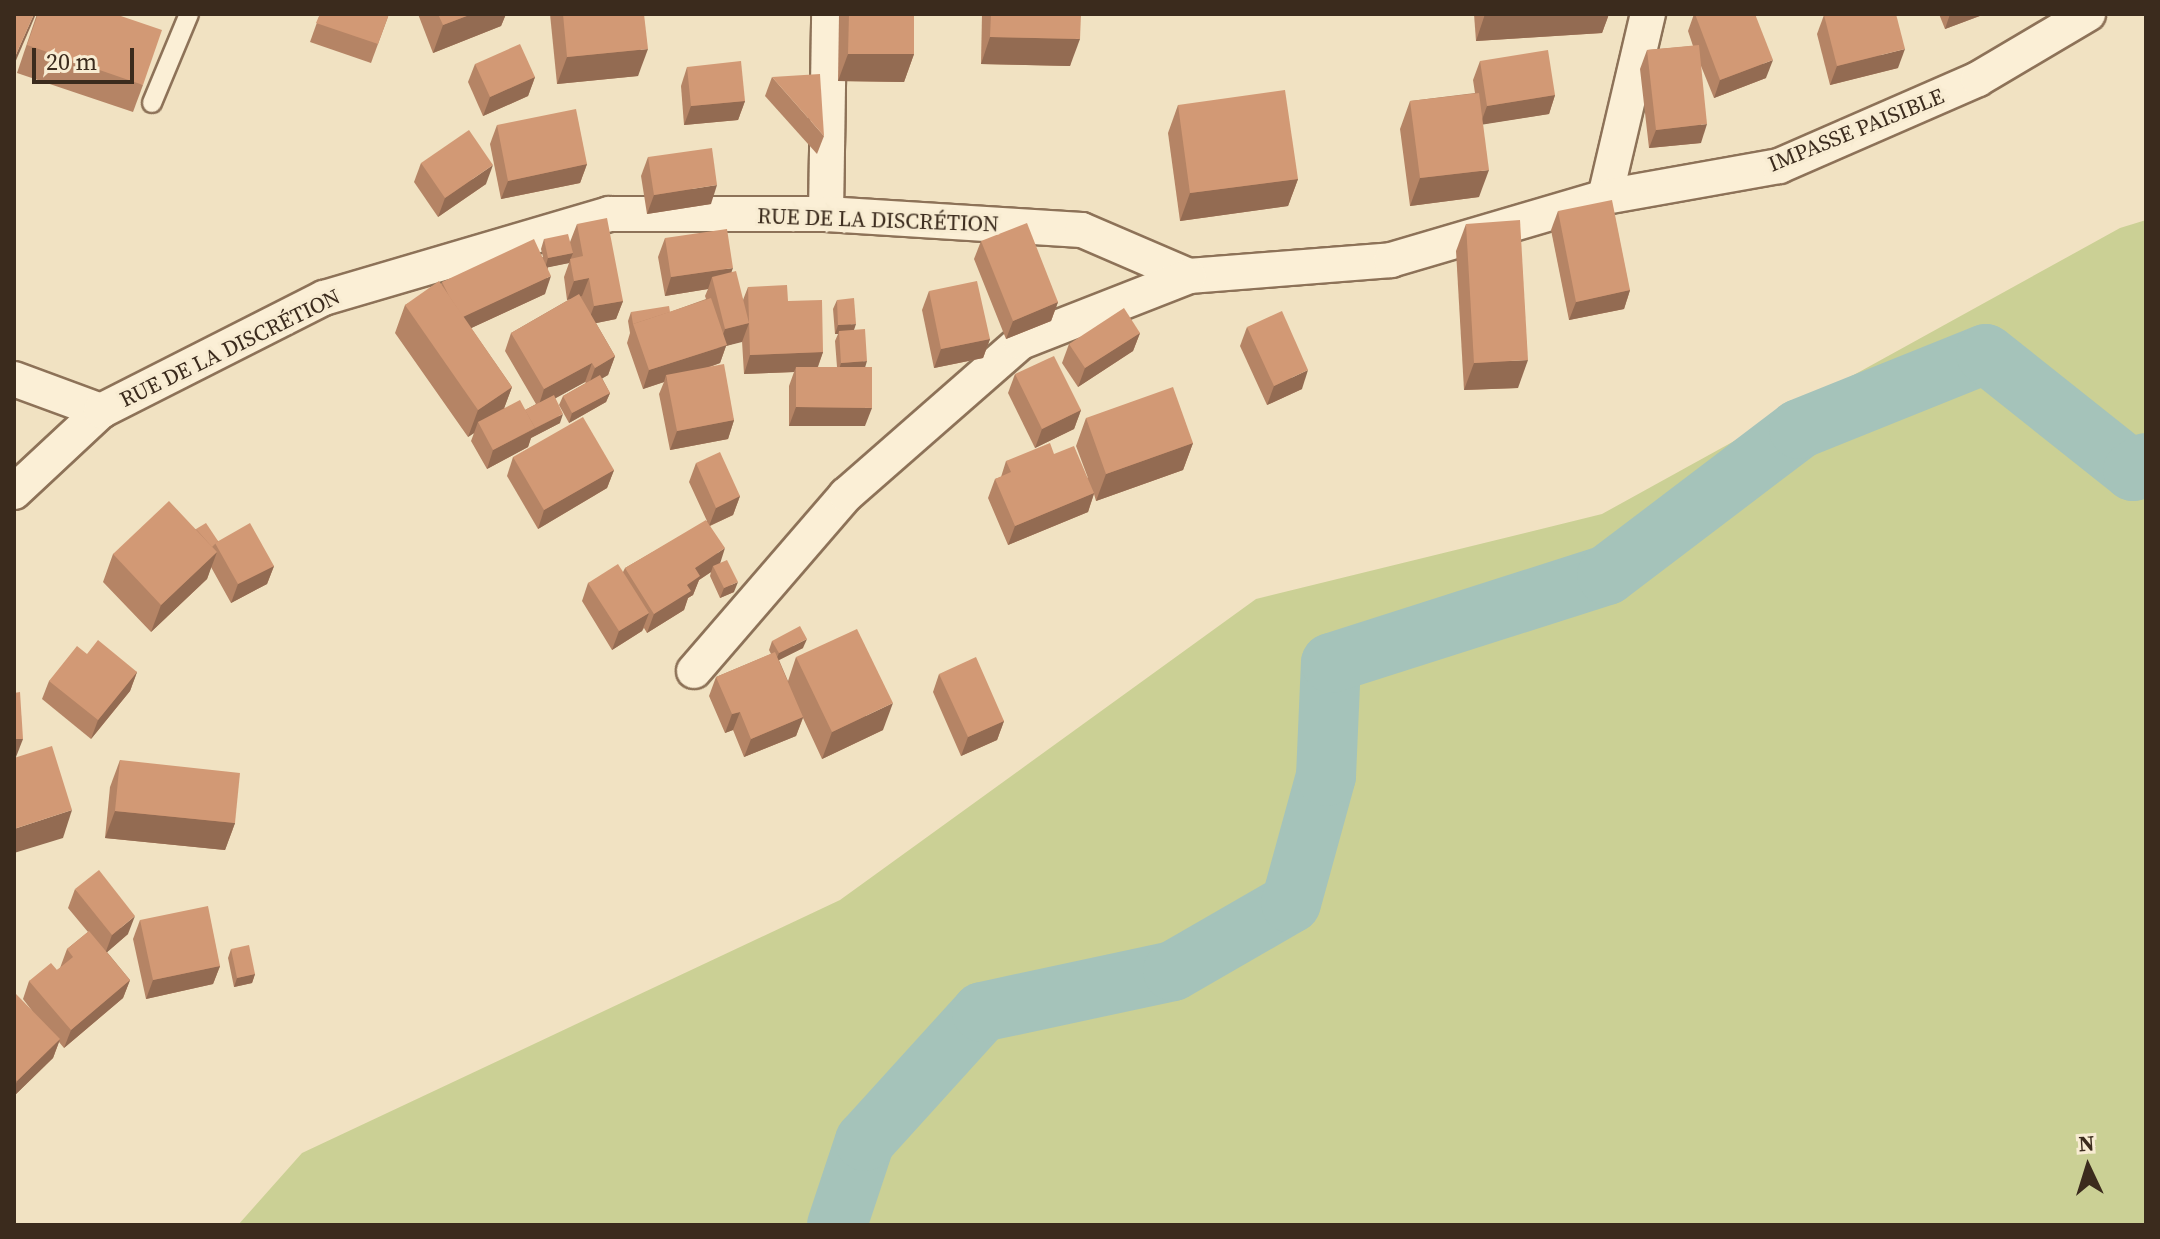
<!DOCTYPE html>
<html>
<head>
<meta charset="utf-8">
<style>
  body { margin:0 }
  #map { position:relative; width:2160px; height:1239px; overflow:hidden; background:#f1e2c2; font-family:"Source Serif 4",serif }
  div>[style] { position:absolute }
  .green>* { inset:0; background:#cbd095 }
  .river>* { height:60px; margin:-30px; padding:0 30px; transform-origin:30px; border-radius:30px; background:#a5c3ba }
  .roads { filter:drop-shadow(2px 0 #8d7258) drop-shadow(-2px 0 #8d7258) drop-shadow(0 2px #8d7258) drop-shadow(0 -2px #8d7258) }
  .lane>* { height:18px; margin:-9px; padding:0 9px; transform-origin:9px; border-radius:9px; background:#fbefd6 }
  .street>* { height:34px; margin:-17px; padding:0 17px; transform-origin:17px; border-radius:17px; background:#fbefd6 }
  .wall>* { inset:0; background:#b58465 }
  .shaded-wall>* { inset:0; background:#936b52 }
  .building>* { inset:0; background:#d29975 }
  span { translate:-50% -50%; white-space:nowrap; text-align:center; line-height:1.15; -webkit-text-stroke:6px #f8ecd2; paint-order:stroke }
  .street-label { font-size:22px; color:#3b2b1d }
  .frame { position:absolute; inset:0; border:16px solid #3b2b1d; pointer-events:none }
  .north { position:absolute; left:2048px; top:1127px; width:80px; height:80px; -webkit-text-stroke:6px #f8ecd2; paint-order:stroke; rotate:356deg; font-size:22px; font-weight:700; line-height:32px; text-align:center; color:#3b2b1d }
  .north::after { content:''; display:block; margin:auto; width:28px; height:36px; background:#3b2b1d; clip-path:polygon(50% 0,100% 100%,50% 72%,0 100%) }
  .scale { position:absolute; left:32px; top:48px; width:102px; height:36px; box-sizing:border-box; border:4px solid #3b2b1d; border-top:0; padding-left:10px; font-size:24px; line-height:28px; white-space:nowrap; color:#3b2b1d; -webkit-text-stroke:6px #f8ecd2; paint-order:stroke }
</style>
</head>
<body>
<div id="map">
  <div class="green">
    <i style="clip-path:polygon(2146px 220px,2146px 1225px,238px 1225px,302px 1153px,840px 900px,1256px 599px,1602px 514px,2120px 228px)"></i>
  </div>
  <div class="river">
    <i style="left:837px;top:1225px;width:89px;rotate:-71.6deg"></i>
    <i style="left:865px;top:1141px;width:174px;rotate:-47.8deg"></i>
    <i style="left:982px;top:1012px;width:195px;rotate:-12.1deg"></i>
    <i style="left:1173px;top:971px;width:136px;rotate:-30deg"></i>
    <i style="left:1291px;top:903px;width:132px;rotate:-74.6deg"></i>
    <i style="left:1326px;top:776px;width:113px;rotate:-87.5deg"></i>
    <i style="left:1331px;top:663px;width:290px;rotate:-17.7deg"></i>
    <i style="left:1607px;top:575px;width:241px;rotate:-37.2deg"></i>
    <i style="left:1799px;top:429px;width:201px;rotate:-21.9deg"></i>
    <i style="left:1986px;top:354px;width:188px;rotate:38.5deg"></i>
    <i style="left:2133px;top:471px;width:15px;rotate:-32deg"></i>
  </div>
  <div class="roads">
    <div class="lane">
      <i style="left:152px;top:103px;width:96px;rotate:-67.4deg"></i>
    </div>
    <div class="street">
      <i style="left:1605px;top:197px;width:188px;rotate:-76.8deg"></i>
      <i style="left:826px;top:214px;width:200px;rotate:-89.1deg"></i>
      <i style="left:14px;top:379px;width:93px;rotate:20.2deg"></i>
      <i style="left:14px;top:492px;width:119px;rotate:-43deg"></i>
      <i style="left:101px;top:411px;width:250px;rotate:-26.9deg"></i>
      <i style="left:324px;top:298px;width:297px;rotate:-16.4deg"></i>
      <i style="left:609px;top:214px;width:217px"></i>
      <i style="left:826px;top:214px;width:256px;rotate:3.6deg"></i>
      <i style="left:1082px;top:230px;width:116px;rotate:23.3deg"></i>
      <i style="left:1189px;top:276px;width:203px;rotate:-4.5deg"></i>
      <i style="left:1391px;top:260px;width:223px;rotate:-16.4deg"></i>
      <i style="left:1605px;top:197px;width:177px;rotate:-10.1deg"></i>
      <i style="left:1779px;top:166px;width:217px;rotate:-23.6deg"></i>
      <i style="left:1978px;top:79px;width:128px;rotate:-30.6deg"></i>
      <i style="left:694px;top:671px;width:233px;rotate:-49.2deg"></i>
      <i style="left:846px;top:495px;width:232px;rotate:-41.2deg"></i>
      <i style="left:1021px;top:342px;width:180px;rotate:-21.4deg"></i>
    </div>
  </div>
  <div class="wall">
    <i style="clip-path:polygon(37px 14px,143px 85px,133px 112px,17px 73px)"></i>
    <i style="clip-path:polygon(320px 14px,389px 14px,371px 63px,310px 42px)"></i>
    <i style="clip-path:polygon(418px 14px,506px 14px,501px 26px,433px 53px)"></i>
    <i style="clip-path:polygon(550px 14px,644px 14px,638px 76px,557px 84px)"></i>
    <i style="clip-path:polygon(839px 14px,914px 14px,914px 54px,904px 82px,838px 81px)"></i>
    <i style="clip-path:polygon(982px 14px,1081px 14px,1070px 66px,981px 64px)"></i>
    <i style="clip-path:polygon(1474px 14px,1609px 14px,1602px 33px,1476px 41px)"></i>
    <i style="clip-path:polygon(1694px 14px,1755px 14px,1766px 78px,1714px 98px,1701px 66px,1701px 143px,1649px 148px,1640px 69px,1647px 50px,1693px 46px,1688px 31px)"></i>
    <i style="clip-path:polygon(1939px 14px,1985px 14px,1945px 29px)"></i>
    <i style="clip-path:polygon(1824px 15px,1898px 68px,1830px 85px,1817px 34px)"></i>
    <i style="clip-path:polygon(1480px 61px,1555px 95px,1549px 114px,1483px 124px,1479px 197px,1410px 206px,1400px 129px,1410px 101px,1475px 93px,1473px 80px)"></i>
    <i style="clip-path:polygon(475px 64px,535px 77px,528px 96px,483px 116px,468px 82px)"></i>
    <i style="clip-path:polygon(687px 67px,745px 101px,738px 120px,684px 125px,681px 86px)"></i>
    <i style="clip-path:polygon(772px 77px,824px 136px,817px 154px,765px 96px)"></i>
    <i style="clip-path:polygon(1178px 105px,1298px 179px,1288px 206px,1180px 221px,1168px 133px)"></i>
    <i style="clip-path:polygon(497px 125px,587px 164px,580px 183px,501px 199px,490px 144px)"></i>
    <i style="clip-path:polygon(648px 157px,711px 204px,647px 214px,641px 176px)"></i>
    <i style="clip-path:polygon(421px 163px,486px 184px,438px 217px,414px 182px)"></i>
    <i style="clip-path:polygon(1558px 211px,1630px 290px,1624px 309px,1569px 320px,1551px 230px)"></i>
    <i style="clip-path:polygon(evenodd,577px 224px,623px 301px,616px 319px,596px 323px,615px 356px,608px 375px,602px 378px,610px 393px,606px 402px,569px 423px,559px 405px,563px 396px,586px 383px,585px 382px,555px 398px,560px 423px,531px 438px,528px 447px,487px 469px,471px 441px,474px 433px,468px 437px,395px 333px,405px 305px,441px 285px,442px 282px,543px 257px,541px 249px,544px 239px,570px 242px,577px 224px,569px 263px,564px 277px,567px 300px,570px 299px,511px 333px,505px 351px,536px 404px,525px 410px,504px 408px,512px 387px,471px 328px,545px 294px,548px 267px,569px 263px)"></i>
    <i style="clip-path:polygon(1466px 224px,1518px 388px,1464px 390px,1456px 251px)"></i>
    <i style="clip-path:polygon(665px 238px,732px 272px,743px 300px,748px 287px,788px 301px,823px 352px,818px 367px,837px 367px,835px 341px,838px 334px,835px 334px,833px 309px,837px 300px,854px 330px,865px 367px,865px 426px,789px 426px,789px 386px,794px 372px,744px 374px,742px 341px,726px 346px,720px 363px,710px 367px,734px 420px,728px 439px,670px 450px,659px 394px,664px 382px,643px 389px,627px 343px,630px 333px,628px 321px,631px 312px,670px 312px,706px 299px,705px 296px,708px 289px,665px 296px,658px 257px)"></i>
    <i style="clip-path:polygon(981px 241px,1058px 302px,1051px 321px,1006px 339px,974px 259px)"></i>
    <i style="clip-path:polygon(929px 291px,990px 339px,983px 358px,934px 368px,922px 310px)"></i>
    <i style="clip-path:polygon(1247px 327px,1302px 389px,1267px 405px,1240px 346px)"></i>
    <i style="clip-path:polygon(1140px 333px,1133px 351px,1078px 387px,1062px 363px,1069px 344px)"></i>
    <i style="clip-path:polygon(1015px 374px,1081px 410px,1074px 429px,1035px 448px,1008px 393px)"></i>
    <i style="clip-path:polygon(1086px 418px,1193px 443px,1183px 470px,1096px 501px,1094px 494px,1088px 512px,1008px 545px,988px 498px,995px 479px,1001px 477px,1006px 461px,1054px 454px,1088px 478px,1076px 446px)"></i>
    <i style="clip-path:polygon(513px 457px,614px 470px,607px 488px,538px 529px,507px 476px)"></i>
    <i style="clip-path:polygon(696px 463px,740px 496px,733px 515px,710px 526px,720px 563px,734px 592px,720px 598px,710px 576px,711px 572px,699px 580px,693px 595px,688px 598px,684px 610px,647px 633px,644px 628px,642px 631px,612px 650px,582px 601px,588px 583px,623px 572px,625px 568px,707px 521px,689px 482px)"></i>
    <i style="clip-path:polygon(196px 529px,218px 541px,274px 566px,267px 584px,231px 603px,211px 567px,207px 579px,151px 632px,103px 582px,113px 554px)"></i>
    <i style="clip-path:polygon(772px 641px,803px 648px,779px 660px,788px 681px,796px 657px,883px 730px,822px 759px,803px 718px,796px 736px,744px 757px,733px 730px,725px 733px,709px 696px,716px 677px,771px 654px,769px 650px)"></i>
    <i style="clip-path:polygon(87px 654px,137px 672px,130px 691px,91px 739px,42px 699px,49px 681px)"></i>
    <i style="clip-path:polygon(939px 674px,1004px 721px,997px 740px,961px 756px,933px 692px)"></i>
    <i style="clip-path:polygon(120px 760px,235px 823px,225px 850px,105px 838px,110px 787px)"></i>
    <i style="clip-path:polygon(75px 889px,128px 934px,107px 952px,130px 980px,123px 998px,64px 1048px,59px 1042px,53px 1058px,14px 1096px,14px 997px,33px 1012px,23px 999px,29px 981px,57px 970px,60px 968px,67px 949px,88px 932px,68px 908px)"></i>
    <i style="clip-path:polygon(140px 920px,220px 966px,213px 984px,146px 999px,133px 939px)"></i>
    <i style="clip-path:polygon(231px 949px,255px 974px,252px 983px,234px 987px,228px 958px)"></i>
  </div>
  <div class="shaded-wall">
    <i style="clip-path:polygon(34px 14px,36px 14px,30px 28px,14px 65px,14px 59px)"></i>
    <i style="clip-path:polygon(472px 14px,506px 14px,501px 26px,433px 53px,443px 25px)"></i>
    <i style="clip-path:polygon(1485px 14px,1609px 14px,1602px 33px,1476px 41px)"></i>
    <i style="clip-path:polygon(1950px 14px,1985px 14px,1945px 29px)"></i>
    <i style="clip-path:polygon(990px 37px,1080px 39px,1070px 66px,981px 64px)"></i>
    <i style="clip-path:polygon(648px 49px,638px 76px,557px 84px,567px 57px)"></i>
    <i style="clip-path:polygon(1905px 49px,1898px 68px,1830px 85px,1837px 66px)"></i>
    <i style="clip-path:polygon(848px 54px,914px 54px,904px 82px,838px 81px)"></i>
    <i style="clip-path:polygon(1773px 60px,1766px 78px,1714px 98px,1720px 80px)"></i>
    <i style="clip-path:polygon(535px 77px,528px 96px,483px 116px,490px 97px)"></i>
    <i style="clip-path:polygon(1555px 95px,1549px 114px,1480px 125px,1487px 106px)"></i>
    <i style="clip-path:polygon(745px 101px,738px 120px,684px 125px,691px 106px)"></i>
    <i style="clip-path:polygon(1707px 124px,1701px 143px,1649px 148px,1656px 130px)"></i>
    <i style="clip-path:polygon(587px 164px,580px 183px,501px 199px,508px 181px)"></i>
    <i style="clip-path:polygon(493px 165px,486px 184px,438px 217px,445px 198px)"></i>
    <i style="clip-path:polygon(1489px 170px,1479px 197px,1410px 206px,1420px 178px)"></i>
    <i style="clip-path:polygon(1298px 179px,1288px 206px,1180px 221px,1190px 193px)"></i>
    <i style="clip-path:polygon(717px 185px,711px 204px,647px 214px,654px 195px)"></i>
    <i style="clip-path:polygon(573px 253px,569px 263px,545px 268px,548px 258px)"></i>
    <i style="clip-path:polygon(733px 268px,726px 286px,712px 277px,708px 289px,665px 296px,671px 277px)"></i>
    <i style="clip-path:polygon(551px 276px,545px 294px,452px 337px,459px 318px)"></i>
    <i style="clip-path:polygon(589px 278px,582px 296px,567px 300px,574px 281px)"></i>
    <i style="clip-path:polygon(1630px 290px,1624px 309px,1569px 320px,1576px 302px)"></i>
    <i style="clip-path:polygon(623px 301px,616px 319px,587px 325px,594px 306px)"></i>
    <i style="clip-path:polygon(1058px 302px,1051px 321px,1006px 339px,1013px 321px)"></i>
    <i style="clip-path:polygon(749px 323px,742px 342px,726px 346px,720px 363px,667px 381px,666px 375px,664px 382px,643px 389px,649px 370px,718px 348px,725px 329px)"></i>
    <i style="clip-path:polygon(856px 324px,853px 333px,839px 331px,838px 334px,835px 334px,838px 325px)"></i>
    <i style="clip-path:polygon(1140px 333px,1133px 351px,1078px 387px,1085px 368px)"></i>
    <i style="clip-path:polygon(990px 339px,983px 358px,934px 368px,941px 349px)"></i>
    <i style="clip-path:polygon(823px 352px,816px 371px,796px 367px,794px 372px,744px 374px,750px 355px)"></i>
    <i style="clip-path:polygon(615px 356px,608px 375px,588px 387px,595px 368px)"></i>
    <i style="clip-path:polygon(1528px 360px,1518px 388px,1464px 390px,1474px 363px)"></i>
    <i style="clip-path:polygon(867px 361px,864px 371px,838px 373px,841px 363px)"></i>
    <i style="clip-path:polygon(592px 363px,585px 382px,538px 408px,544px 389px)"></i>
    <i style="clip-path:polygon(1308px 370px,1302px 389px,1267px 405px,1274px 386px)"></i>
    <i style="clip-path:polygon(512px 387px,502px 414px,478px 422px,474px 433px,468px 437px,478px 410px)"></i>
    <i style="clip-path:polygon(610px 393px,606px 402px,569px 423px,572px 413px)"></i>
    <i style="clip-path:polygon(796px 407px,872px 408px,865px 426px,789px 426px)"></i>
    <i style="clip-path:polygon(1081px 410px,1074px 429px,1035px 448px,1042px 429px)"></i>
    <i style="clip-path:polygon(563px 414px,560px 423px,531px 438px,528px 447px,487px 469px,493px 450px)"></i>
    <i style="clip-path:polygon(734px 420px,728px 439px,670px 450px,677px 431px)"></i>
    <i style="clip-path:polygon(1193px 443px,1183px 470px,1096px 501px,1106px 474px)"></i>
    <i style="clip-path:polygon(614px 470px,607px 488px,538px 529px,544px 510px)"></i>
    <i style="clip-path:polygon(1094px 493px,1088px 512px,1008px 545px,1015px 526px)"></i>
    <i style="clip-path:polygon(740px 496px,733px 515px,709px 526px,716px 508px)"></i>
    <i style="clip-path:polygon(725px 548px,719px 567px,713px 566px,711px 572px,699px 580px,693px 595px,688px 598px,684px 610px,647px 633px,654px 614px,695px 568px)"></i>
    <i style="clip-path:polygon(217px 552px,207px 579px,151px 632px,161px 605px)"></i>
    <i style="clip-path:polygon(274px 566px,267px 584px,231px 603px,238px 584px)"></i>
    <i style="clip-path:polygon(738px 582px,734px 592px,720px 598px,724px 588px)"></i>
    <i style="clip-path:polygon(649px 613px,642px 631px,612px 650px,619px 631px)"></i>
    <i style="clip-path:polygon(807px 639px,803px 648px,775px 662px,779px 653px)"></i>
    <i style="clip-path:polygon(137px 672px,130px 691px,91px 739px,98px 720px)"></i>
    <i style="clip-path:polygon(893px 703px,883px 730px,822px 759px,832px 732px)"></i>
    <i style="clip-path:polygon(740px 712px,733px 730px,725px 733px,732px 714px)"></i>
    <i style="clip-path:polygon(803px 717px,796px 736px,744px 757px,751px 739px)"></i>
    <i style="clip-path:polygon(1004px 721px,997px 740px,961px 756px,968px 737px)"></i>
    <i style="clip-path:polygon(14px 739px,23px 739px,16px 757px,14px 758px)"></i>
    <i style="clip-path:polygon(72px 810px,63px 838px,14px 853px,14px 829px)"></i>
    <i style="clip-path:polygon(115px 811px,235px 823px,225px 850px,105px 838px)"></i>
    <i style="clip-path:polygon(135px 916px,128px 934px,105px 954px,112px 935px)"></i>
    <i style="clip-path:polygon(220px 966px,213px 984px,146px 999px,153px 980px)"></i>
    <i style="clip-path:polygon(255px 974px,252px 983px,234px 987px,237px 978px)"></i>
    <i style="clip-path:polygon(130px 980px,123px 998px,64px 1048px,71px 1030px)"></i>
    <i style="clip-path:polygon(60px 1039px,53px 1058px,14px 1096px,14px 1089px,17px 1081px)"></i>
  </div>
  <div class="building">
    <i style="clip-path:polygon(14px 14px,34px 14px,14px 59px)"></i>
    <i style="clip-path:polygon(38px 14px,115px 14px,162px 30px,143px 85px,27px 45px)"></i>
    <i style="clip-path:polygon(320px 14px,389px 14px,378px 44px,316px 23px)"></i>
    <i style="clip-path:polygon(438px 14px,472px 14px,443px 25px)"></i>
    <i style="clip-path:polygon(563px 14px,644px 14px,648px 49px,567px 57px)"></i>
    <i style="clip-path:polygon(849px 14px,914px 14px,914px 54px,848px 54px)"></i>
    <i style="clip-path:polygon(991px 14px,1081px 14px,1080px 39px,990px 37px)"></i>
    <i style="clip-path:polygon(1695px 14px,1755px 14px,1773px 60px,1720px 80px)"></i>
    <i style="clip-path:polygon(1830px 14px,1896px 14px,1905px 49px,1837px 66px,1824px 15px)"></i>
    <i style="clip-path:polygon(520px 44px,535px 77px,490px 97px,475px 64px)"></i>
    <i style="clip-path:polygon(1699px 45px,1707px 124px,1656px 130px,1647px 50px)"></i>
    <i style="clip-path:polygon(1548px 50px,1555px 95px,1487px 106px,1480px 61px)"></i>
    <i style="clip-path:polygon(741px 61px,745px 101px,691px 106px,687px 67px)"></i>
    <i style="clip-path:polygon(820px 74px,824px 136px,772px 77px)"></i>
    <i style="clip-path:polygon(1285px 90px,1298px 179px,1190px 193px,1178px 105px)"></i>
    <i style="clip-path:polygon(1479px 93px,1489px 170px,1420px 178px,1410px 101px)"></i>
    <i style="clip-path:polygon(576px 109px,587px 164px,508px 181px,497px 125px)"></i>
    <i style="clip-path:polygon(469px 130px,493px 165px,445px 198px,421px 163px)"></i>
    <i style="clip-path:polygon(712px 148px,717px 185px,654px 195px,648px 157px)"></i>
    <i style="clip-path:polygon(1612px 200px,1630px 290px,1576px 302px,1558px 211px)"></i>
    <i style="clip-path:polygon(607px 218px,623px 301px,594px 306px,589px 278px,574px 281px,570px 259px,583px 256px,577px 224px)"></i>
    <i style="clip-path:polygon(1520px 220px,1528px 360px,1474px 363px,1466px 224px)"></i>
    <i style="clip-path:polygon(1027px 223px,1058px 302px,1013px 321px,981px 241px)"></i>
    <i style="clip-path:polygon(727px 229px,733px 268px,671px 277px,665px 238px)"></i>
    <i style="clip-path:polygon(568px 234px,573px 253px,548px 258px,544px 239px)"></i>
    <i style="clip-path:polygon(534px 239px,551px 276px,463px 317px,449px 296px,442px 282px)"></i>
    <i style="clip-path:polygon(736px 271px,749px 323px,725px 329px,712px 277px)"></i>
    <i style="clip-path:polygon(439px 281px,512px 387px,478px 410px,405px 305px)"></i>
    <i style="clip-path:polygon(977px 281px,990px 339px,941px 349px,929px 291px)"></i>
    <i style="clip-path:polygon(787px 285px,788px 301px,822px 300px,823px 352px,750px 355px,748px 287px)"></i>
    <i style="clip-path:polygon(579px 294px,615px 356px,595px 368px,592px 363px,544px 389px,511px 333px)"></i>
    <i style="clip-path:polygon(711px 298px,727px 345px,649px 370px,633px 324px)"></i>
    <i style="clip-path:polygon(854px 298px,856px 324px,838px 325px,837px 300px)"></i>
    <i style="clip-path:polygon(669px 306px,670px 312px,633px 324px,631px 312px)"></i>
    <i style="clip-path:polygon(1124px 308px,1140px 333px,1085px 368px,1069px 344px)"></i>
    <i style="clip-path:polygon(1282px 311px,1308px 370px,1274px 386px,1247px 327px)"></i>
    <i style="clip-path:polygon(865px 329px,867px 361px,841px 363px,839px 331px)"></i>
    <i style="clip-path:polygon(1054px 356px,1081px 410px,1042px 429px,1015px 374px)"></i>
    <i style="clip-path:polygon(724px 364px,734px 420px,677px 431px,666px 375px)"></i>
    <i style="clip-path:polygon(796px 367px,872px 367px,872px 408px,796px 407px)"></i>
    <i style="clip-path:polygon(600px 375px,610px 393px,572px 413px,563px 396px)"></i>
    <i style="clip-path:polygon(1173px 387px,1193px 443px,1106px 474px,1086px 418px)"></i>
    <i style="clip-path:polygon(554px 395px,563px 414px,533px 429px,535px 428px,525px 410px)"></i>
    <i style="clip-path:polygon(520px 400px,535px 428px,493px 450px,478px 422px)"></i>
    <i style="clip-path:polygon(583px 417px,614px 470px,544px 510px,513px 457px)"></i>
    <i style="clip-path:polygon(1050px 443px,1054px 454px,1074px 446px,1094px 493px,1015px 526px,995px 479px,1011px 472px,1006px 461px)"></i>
    <i style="clip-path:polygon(720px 452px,740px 496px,716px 508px,696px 463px)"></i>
    <i style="clip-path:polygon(169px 501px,217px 552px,161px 605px,113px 554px)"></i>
    <i style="clip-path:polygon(706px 520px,725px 548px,695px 568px,700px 576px,687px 585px,691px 591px,654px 614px,625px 568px)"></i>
    <i style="clip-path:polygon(206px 523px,218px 541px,212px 547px,196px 529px)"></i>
    <i style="clip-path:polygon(250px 523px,274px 566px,238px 584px,215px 543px)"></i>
    <i style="clip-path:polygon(727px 560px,738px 582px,724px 588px,713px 566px)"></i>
    <i style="clip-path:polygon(618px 564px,649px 613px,619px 631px,588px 583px)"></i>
    <i style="clip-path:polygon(800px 626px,807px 639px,779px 653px,772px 641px)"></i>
    <i style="clip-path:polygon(857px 629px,893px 703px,832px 732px,796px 657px)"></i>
    <i style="clip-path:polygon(98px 640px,137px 672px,98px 720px,49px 681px,77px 646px,87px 654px)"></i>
    <i style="clip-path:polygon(775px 652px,803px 717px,751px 739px,740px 712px,732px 714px,716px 677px)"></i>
    <i style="clip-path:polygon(976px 657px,1004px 721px,968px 737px,939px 674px)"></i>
    <i style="clip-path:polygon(20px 692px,23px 739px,14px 739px,14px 693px)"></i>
    <i style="clip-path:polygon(52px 746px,72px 810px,14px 829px,14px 758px)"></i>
    <i style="clip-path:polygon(120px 760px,240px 773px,235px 823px,115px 811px)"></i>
    <i style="clip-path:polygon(99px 870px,135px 916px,112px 935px,75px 889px)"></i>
    <i style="clip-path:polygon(208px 906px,220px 966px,153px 980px,140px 920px)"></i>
    <i style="clip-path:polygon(89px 931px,130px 980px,71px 1030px,29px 981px,51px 963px,57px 970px,73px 957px,67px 949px)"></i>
    <i style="clip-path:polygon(249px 945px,255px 974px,237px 978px,231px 949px)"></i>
    <i style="clip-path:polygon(16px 994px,60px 1039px,17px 1081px,14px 1078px,14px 997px)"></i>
  </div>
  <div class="street-label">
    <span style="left:1856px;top:130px;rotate:-22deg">IMPASSE PAISIBLE</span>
    <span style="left:878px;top:220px;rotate:2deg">RUE DE LA DISCRÉTION</span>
    <span style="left:230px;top:348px;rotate:-26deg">RUE DE LA DISCRÉTION</span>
  </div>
  <div class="frame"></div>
  <div class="north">N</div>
  <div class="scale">20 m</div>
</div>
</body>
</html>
